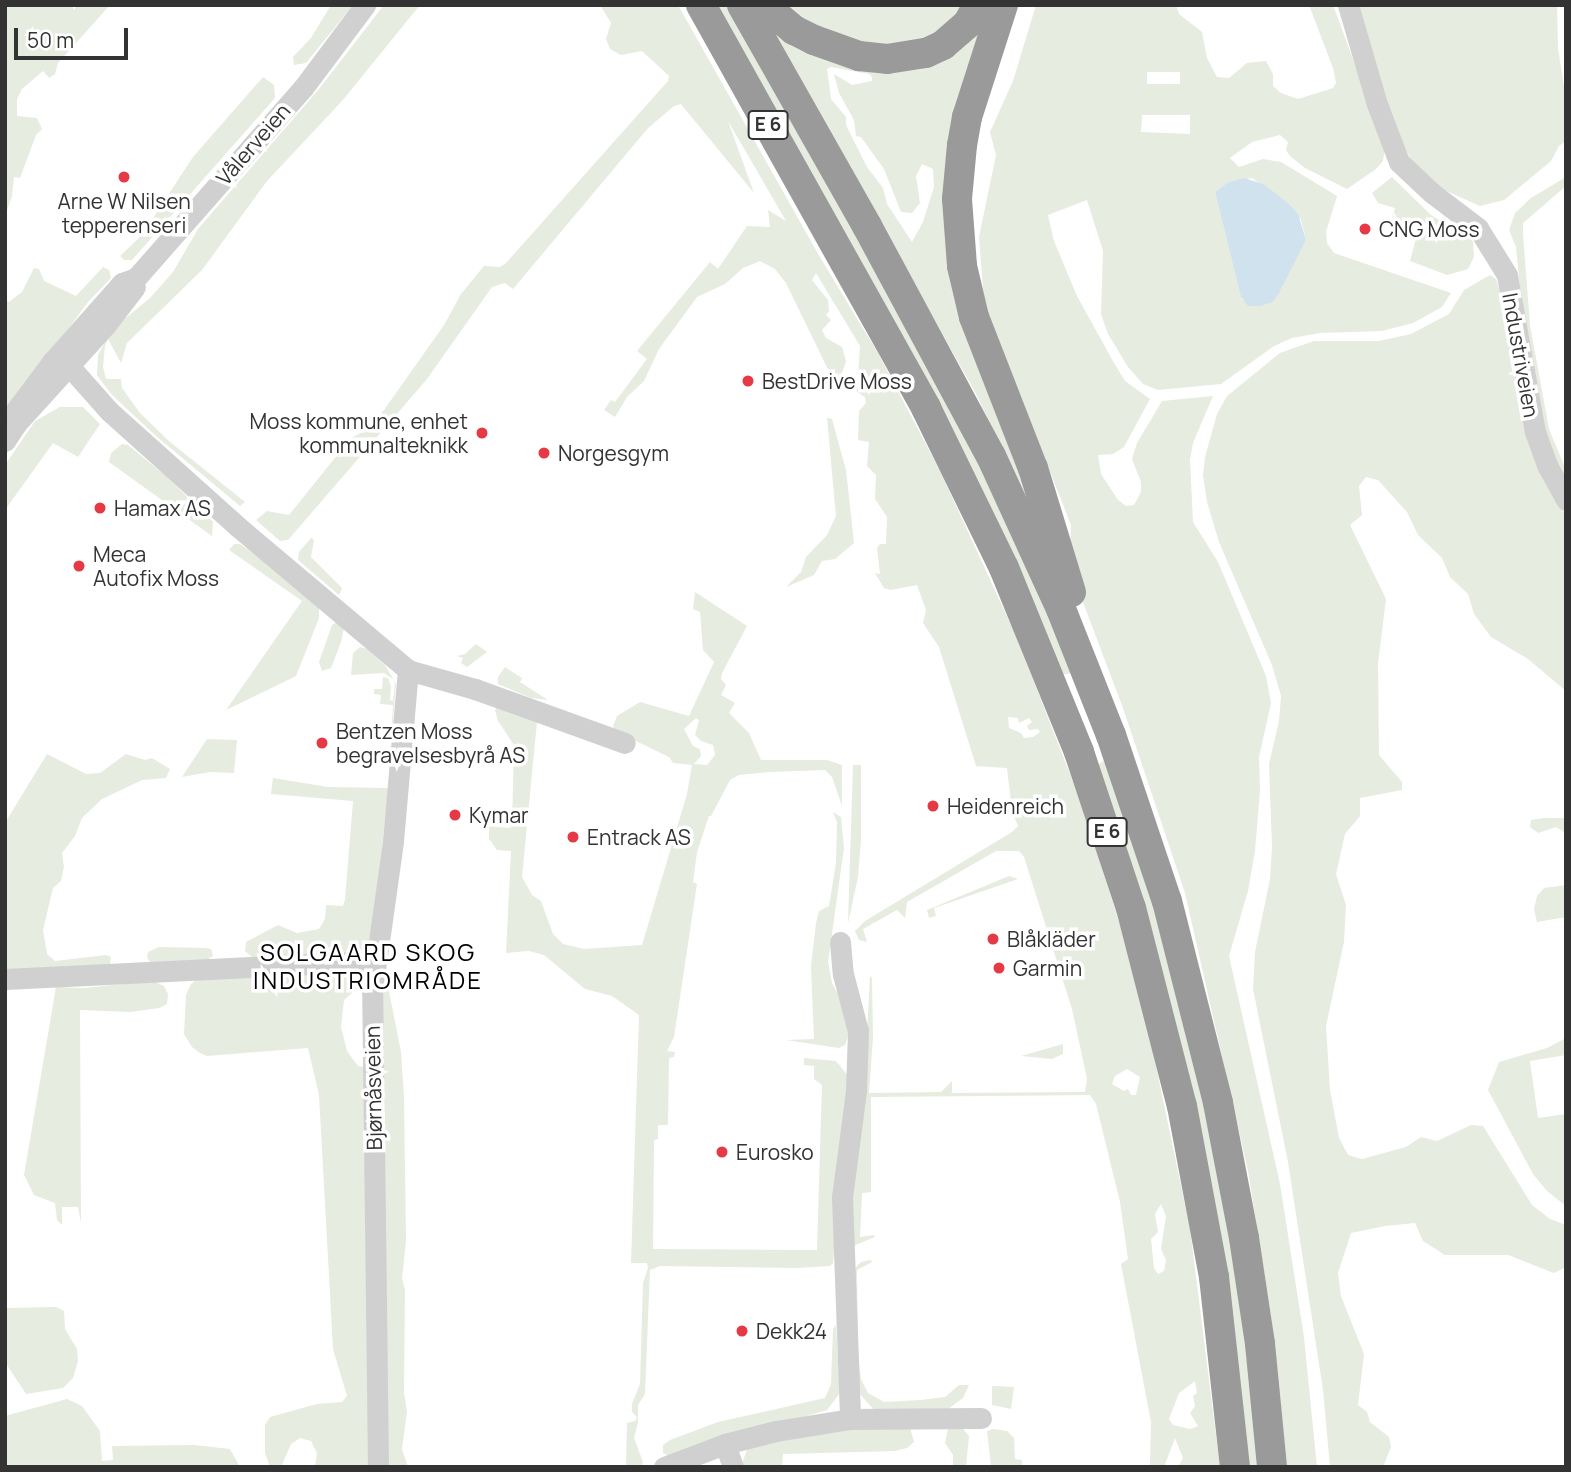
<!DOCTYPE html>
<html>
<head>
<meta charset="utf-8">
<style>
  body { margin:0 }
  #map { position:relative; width:1571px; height:1472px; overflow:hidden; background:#fff; font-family:Manrope,sans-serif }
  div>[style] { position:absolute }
  .green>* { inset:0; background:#e6ecdf }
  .water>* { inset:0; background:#cfe2ee }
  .minor>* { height:21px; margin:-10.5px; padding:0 10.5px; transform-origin:10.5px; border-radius:10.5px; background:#d0d0d0 }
  .highway>* { height:30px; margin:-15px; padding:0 15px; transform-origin:15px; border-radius:15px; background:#9a9a9a }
  .dots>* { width:19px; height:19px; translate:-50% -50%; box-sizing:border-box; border:4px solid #fff; border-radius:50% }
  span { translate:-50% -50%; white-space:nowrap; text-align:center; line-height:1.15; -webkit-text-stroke:7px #fff; paint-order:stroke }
  .shield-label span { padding:2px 5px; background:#fff; border:2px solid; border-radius:5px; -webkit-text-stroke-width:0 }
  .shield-label { font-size:19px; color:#333; font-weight:700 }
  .street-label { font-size:21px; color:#333 }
  .poi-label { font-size:21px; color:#333 }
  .left { translate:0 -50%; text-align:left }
  .right { translate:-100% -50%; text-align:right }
  .quarter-label { font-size:24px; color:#000; letter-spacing:2px }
  .frame { position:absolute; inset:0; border:7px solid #333; pointer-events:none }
  .scale { position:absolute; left:14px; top:28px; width:114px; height:32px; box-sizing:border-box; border:4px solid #333; border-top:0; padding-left:9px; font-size:21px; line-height:24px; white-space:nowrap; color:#333; -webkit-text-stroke:5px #fff; paint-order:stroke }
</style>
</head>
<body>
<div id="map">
  <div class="green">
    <i style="clip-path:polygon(5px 5px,72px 5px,74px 10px,77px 5px,110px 5px,58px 63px,55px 74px,49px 78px,43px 71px,22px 89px,17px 99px,17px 116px,37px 118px,42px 129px,36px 135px,20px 178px,14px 177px,12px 196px,5px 216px)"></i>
    <i style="clip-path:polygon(331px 5px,353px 5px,306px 63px,294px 65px,293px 57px,311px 38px)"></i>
    <i style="clip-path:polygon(384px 5px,420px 5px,342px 101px,267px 181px,202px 270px,127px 343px,121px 363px,108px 339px,105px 346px,103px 367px,106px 379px,121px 379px,122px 388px,140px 413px,170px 442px,245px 502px,240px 506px,156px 436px,111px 394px,97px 375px,98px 355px,105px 342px,116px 326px,150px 298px,173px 272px,198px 229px,319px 89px)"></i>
    <i style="clip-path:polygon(evenodd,600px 5px,678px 5px,821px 259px,878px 353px,941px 473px,1016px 636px,1079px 797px,1123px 934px,1147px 1023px,1190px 1229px,1220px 1467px,1178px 1467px,1183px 1458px,1175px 1438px,1164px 1467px,1150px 1467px,1151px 1422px,1121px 1264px,1128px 1259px,1120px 1202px,1096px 1104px,1090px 1095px,871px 1097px,871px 1192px,862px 1193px,860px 1237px,874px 1235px,875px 1237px,853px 1246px,849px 1225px,866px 1052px,870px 976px,872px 978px,873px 1037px,869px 1093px,941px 1092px,952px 1081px,952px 1093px,1085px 1092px,1087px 1079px,1072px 1009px,1024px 857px,1019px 851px,996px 851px,907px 902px,905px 918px,897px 910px,863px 929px,867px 942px,859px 940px,855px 931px,865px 921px,1012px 832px,1018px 826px,1012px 811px,1007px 768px,976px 766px,939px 647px,923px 623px,926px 610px,917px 585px,891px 590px,884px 588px,875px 573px,880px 574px,877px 548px,880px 544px,886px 544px,887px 517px,875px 499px,876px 475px,867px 466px,869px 442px,858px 440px,859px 411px,866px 403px,865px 397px,857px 392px,860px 346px,816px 273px,812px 280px,828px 300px,829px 311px,826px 315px,831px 320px,822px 330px,826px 338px,842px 347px,846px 361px,837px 388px,786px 283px,775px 269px,760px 261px,743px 268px,725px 284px,697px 297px,659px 349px,644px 381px,627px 397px,615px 417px,604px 410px,611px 400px,615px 402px,647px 359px,637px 351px,710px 262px,718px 269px,747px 226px,770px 227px,768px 210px,786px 221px,728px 121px,754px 193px,685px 109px,681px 104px,674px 106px,648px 128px,513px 289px,505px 283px,492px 287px,427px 379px,288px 540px,280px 541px,256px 520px,267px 511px,289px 515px,351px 438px,365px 431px,384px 410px,444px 325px,461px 294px,484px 266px,500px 267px,506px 263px,668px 81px,669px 76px,642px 51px,621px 55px,610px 49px,606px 39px,611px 23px,600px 5px,1008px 717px,1018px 718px,1019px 723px,1029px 718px,1032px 722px,1027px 726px,1029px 730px,1038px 729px,1040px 732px,1033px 737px,1024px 738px,1021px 733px,1009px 728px,1008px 717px,600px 5px,1127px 1069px,1140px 1077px,1136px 1095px,1131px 1095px,1128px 1089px,1124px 1091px,1112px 1084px,1115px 1076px,1127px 1069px,600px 5px,1161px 1204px,1166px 1216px,1161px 1249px,1166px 1260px,1164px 1271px,1158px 1274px,1154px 1268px,1151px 1239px,1158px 1232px,1155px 1214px,1161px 1204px,600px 5px,1195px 1381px,1197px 1393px,1193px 1396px,1195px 1406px,1190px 1413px,1198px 1426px,1190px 1429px,1173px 1425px,1169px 1419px,1179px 1393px,1195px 1381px)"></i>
    <i style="clip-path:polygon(712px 5px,731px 5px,967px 431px,1072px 671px,1069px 674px,1063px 674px)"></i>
    <i style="clip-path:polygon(778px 5px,968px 5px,925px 43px,852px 45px)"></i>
    <i style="clip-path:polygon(evenodd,986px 5px,947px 158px,1049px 545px,976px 394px,771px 27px,885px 67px,986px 5px,831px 67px,869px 74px,872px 77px,872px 81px,852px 85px,834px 74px,839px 93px,854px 120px,856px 136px,861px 137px,884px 169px,901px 212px,912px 213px,920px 203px,916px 176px,922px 164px,933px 169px,934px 187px,923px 222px,912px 242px,887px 204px,883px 188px,867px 167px,846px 125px,846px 117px,831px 99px,827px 69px,831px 67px)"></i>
    <i style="clip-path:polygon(evenodd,1036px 5px,1176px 5px,1179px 14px,1202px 32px,1207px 58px,1217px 77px,1229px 78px,1247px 63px,1266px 61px,1273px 74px,1273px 86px,1281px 93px,1298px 99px,1333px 88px,1336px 83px,1333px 68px,1309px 5px,1333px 5px,1380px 132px,1385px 149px,1383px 161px,1376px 169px,1347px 189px,1305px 168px,1290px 156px,1286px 150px,1288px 142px,1280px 135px,1252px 142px,1230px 158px,1239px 167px,1263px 159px,1281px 162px,1337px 196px,1326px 232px,1327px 243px,1334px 253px,1451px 293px,1442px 307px,1413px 323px,1382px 331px,1320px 333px,1292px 338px,1274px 346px,1221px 384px,1158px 390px,1143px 384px,1128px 367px,1108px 334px,1101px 314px,1103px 251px,1087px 200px,1048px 215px,1054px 241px,1077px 296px,1114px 363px,1125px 381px,1150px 399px,1124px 447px,1113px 454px,1098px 455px,1101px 474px,1118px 500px,1126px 506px,1134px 505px,1141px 492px,1141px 482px,1132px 459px,1137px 443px,1162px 401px,1213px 396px,1193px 443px,1190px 460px,1193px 522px,1218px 562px,1266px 676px,1271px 703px,1259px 757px,1260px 791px,1255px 851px,1248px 891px,1229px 956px,1280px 1184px,1304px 1337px,1317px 1467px,1287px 1467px,1271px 1315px,1248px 1171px,1185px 893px,1123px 708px,1081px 597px,1070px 559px,1071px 525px,984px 302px,979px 237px,996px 155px,990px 132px,1013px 81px,1036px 5px,1147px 72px,1180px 72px,1180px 84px,1147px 84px,1147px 72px,1036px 5px,1142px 115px,1190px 115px,1190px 134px,1141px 132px,1142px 115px,1036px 5px,1252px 178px,1288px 203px,1301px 220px,1306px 240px,1273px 302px,1242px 300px,1215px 192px,1227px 183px,1252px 178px)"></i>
    <i style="clip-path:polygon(1357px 5px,1557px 5px,1558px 48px,1566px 100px,1566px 141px,1559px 146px,1551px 161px,1504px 200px,1480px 206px,1442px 189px,1414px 165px,1396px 132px)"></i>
    <i style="clip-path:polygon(263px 77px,274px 85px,275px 98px,132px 260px,124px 260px,120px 256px,142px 235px,193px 157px)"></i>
    <i style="clip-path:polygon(1392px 177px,1431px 215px,1473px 241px,1474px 257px,1468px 269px,1447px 275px,1410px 261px,1419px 227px,1392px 218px,1395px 208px,1378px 203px,1372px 193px)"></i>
    <i style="clip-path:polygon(1566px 177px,1566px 186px,1523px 223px,1523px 234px,1530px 325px,1549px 429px,1566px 470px,1566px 484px,1546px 444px,1521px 298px,1516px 247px,1509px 230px,1515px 213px,1531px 198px)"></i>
    <i style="clip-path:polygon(103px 267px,109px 270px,111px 278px,88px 302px,5px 416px,5px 300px,9px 302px,22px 292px,34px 268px,39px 269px,44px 281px,76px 296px)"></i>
    <i style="clip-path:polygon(1490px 275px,1496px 279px,1500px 292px,1528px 439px,1541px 475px,1566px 516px,1566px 691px,1528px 659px,1491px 637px,1474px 614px,1468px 594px,1450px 577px,1442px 558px,1418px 535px,1407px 512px,1378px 480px,1366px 477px,1359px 486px,1362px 515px,1350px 525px,1386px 599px,1378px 663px,1379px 755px,1402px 782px,1402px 790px,1360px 798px,1360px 816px,1345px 834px,1336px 874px,1346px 905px,1344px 942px,1326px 1026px,1330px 1090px,1339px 1138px,1348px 1155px,1362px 1159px,1406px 1147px,1421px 1137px,1437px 1141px,1471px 1125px,1483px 1126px,1532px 1205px,1550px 1219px,1566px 1225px,1566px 1267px,1554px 1273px,1508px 1255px,1445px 1255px,1423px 1241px,1415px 1223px,1385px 1226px,1351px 1233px,1338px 1273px,1341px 1296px,1364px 1354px,1358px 1405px,1367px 1412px,1370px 1422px,1389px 1437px,1391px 1447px,1383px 1467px,1330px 1467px,1323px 1390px,1288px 1162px,1253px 989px,1255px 952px,1270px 879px,1272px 847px,1269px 764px,1279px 721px,1281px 696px,1272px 665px,1219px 542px,1207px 502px,1203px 475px,1205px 457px,1217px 414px,1227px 396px,1280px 353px,1314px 341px,1379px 341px,1411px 334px,1449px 314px,1464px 290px)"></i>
    <i style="clip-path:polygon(60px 407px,83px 407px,100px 424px,78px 457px,53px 443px,5px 510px,5px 465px,35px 421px)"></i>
    <i style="clip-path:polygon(827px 418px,832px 419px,846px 470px,854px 543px,835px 559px,822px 561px,814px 575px,786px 587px,801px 572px,806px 557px,827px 535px,836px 516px)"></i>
    <i style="clip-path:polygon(122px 444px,128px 445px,167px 477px,213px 522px,212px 536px,109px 462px,111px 453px)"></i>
    <i style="clip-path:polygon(311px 538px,314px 540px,311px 557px,342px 588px,339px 595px,298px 560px,299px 552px)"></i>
    <i style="clip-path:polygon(234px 544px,240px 544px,279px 571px,319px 608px,319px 618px,296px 676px,226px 710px,302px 601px,229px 550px)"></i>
    <i style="clip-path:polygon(evenodd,695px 592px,747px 626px,722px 673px,721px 679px,726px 685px,721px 695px,735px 703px,729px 713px,749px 733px,761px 760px,827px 760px,842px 765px,842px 806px,832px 777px,825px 770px,769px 772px,739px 775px,730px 780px,711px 816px,709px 816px,697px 852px,693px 882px,697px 884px,674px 1037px,667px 1051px,675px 1052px,674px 1057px,669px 1058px,668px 1125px,658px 1125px,658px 1139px,654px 1140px,653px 1249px,817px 1250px,822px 1085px,814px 1079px,814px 1066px,804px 1065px,804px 1058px,836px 1061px,849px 1077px,833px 1263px,830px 1266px,796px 1268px,660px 1266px,650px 1270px,645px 1394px,638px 1405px,638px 1423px,634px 1438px,643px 1462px,641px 1467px,626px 1467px,627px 1423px,635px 1421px,637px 1417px,632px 1412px,632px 1404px,640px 1384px,643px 1283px,648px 1268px,647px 1263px,631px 1263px,639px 1015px,612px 996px,585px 989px,544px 955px,529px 951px,506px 953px,511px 851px,497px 850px,489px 839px,489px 826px,509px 828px,512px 825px,514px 745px,498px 721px,495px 710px,497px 707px,537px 722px,522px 877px,532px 895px,541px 901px,553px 934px,563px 944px,584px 949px,642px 945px,687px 794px,692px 765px,673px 763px,669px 757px,615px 731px,613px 726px,617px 716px,640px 702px,689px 716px,714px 662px,703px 650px,700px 612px,693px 609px,695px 592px,696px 718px,699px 720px,695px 735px,701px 741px,713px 745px,715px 755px,707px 765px,694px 764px,701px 756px,700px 749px,693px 746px,684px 729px,696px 718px)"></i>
    <i style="clip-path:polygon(337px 622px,344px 628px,341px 642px,331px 668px,322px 671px,319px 662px,332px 625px)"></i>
    <i style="clip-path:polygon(476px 644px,487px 652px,467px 667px,461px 663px,463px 658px,457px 656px,465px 654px)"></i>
    <i style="clip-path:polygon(360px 647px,367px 649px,385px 665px,396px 684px,390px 755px,393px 705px,380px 704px,381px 695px,374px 694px,374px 689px,382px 689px,383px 677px,388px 678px,391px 686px,390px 700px,393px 701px,395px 684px,393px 679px,384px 673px,351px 675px,353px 653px)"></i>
    <i style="clip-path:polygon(505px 667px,522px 678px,520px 682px,548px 700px,531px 698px,498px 684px,498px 677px)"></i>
    <i style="clip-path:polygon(207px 739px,237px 740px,234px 773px,210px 772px,182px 777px)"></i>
    <i style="clip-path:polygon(47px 754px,86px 774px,100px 773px,126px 754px,145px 760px,152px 758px,170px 769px,166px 778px,142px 780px,102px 799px,82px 818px,75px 836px,62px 853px,64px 867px,61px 881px,53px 888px,43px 930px,47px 954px,55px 961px,106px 955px,111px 957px,110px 965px,5px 972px,5px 823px)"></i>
    <i style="clip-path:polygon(1105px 760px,1163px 923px,1237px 1257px,1261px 1467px,1246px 1467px,1098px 769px,1100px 763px)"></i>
    <i style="clip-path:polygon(853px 765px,861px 765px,861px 840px,858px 877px,848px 923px)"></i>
    <i style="clip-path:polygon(273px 778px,328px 787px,388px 788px,375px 921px,371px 940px,359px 953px,252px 957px,245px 951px,246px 942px,278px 925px,297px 933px,319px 929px,325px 919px,326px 905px,343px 906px,345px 900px,353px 801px,271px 794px)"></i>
    <i style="clip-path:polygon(833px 812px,841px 817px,844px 848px,828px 962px,832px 983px,846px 1009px,851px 1027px,845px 1045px,839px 1048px,786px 1040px,814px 1039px,811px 966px,816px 923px,819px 911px,829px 906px,836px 863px,837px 822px)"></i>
    <i style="clip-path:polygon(1544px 818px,1566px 818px,1566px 833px,1556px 827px,1538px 833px,1530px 827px,1531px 820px)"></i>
    <i style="clip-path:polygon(1009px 876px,1018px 879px,934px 908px,936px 916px,929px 918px,927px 910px)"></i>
    <i style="clip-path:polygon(1566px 885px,1566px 917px,1537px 922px,1534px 909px,1537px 896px,1544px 888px)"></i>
    <i style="clip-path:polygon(159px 947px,206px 948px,211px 949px,213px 956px,204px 962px,151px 964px,147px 957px,148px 952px)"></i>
    <i style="clip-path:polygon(349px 969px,361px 979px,358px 988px,344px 1000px,341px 1027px,347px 1051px,358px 1066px,365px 1067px,372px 1467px,315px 1467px,317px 1453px,311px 1441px,300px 1438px,291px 1444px,281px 1467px,270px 1467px,265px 1453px,265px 1425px,270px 1417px,317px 1404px,342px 1402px,347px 1396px,333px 1349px,319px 1095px,308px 1048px,207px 1056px,200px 1053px,192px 1047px,184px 1034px,186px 995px,191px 984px,197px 979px)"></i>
    <i style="clip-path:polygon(386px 976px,401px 1052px,404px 1097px,406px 1241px,402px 1278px,405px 1290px,404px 1393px,407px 1412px,402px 1449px,408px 1467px,388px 1467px,379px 1009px,383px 977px)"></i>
    <i style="clip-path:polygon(153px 981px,164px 986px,168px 994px,167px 1004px,159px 1008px,131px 1012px,80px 1010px,81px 1223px,78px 1207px,62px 1207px,62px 1225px,57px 1220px,55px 1203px,34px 1195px,24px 1175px,56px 987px,84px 988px)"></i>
    <i style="clip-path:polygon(1566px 1038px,1566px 1055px,1530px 1061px,1538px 1118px,1566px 1114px,1566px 1206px,1547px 1191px,1533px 1174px,1488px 1090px,1499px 1062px,1547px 1048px)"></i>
    <i style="clip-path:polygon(1063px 1044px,1063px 1054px,1052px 1059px,1021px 1056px)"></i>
    <i style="clip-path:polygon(871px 1260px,872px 1262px,857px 1270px,858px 1356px,861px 1379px,868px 1393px,884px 1402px,920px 1400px,945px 1397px,959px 1385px,969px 1385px,963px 1398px,948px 1409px,874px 1410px,858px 1392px,850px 1273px,861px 1262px)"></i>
    <i style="clip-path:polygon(56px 1307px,64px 1311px,65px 1329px,77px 1349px,78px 1361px,73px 1378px,63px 1388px,26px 1394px,5px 1362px,5px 1308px)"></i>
    <i style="clip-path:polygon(836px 1325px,840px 1393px,827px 1410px,669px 1456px,663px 1453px,663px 1445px,670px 1440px,718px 1422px,825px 1398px,831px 1384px,833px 1329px)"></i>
    <i style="clip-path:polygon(992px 1386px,1014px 1387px,1011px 1409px,992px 1405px)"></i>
    <i style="clip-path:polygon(67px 1399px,82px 1406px,100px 1431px,102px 1461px,113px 1460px,112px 1446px,194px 1445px,230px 1449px,240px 1467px,5px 1467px,5px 1416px)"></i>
    <i style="clip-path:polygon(839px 1426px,910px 1428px,914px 1442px,907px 1448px,895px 1451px,783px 1454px,782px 1467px,741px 1467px,748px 1446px)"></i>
    <i style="clip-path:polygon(948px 1428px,962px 1428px,969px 1436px,966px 1467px,953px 1467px,953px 1455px,945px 1443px)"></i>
    <i style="clip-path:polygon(993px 1429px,1007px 1431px,1014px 1438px,1015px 1459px,1022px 1460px,1022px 1467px,991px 1467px,987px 1431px)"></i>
  </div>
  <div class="water">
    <i style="clip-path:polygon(1244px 178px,1263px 184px,1288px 203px,1298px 214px,1306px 240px,1279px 293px,1273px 302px,1260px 306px,1248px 306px,1241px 297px,1215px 192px,1227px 183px)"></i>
  </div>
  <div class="minor">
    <i style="left:1348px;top:5px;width:103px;rotate:73.7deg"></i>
    <i style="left:1377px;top:104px;width:62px;rotate:69.2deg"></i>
    <i style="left:1399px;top:162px;width:45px;rotate:43.2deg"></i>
    <i style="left:1432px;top:193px;width:58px;rotate:37.3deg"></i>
    <i style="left:1478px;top:228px;width:55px;rotate:58.3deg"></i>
    <i style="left:1507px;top:275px;width:159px;rotate:79.9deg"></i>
    <i style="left:1535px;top:432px;width:37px;rotate:70deg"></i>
    <i style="left:1548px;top:467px;width:38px;rotate:61deg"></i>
    <i style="left:52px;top:362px;width:19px;rotate:16deg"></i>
    <i style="left:70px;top:367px;width:59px;rotate:48.4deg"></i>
    <i style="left:109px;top:411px;width:172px;rotate:41.9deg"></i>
    <i style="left:237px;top:526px;width:224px;rotate:40.1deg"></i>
    <i style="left:408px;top:670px;width:70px;rotate:15.8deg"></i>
    <i style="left:475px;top:689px;width:159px;rotate:19.8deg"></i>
    <i style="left:16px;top:424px;width:14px;rotate:-90deg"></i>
    <i style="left:16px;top:410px;width:60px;rotate:-53.1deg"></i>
    <i style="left:52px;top:362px;width:106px;rotate:-48.5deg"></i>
    <i style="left:122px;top:283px;width:15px;rotate:-20deg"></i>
    <i style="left:136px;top:278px;width:253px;rotate:-48.7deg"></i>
    <i style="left:303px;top:88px;width:104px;rotate:-53.2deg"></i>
    <i style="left:5px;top:441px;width:20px;rotate:-57deg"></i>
    <i style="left:16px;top:424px;width:132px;rotate:-47.8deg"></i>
    <i style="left:105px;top:326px;width:49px;rotate:-52.4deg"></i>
    <i style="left:840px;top:942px;width:32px;rotate:85deg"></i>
    <i style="left:843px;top:974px;width:59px;rotate:75.3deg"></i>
    <i style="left:858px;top:1031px;width:60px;rotate:91.9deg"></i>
    <i style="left:856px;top:1091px;width:107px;rotate:97.5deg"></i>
    <i style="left:842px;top:1197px;width:222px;rotate:87.9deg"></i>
    <i style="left:5px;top:979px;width:370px;rotate:-2.8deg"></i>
    <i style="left:725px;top:1444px;width:24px;rotate:71deg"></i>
    <i style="left:378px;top:1467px;width:476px;rotate:-90.7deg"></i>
    <i style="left:372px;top:991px;width:151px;rotate:-82deg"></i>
    <i style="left:393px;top:841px;width:172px;rotate:-85deg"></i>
    <i style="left:664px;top:1467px;width:65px;rotate:-20.7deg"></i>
    <i style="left:725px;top:1444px;width:53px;rotate:-14.3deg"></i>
    <i style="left:776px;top:1431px;width:75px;rotate:-9.2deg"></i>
    <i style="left:850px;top:1419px;width:131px;rotate:-0.4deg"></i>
  </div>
  <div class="highway">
    <i style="left:701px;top:5px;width:462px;rotate:60.8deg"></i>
    <i style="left:926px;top:408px;width:178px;rotate:64deg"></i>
    <i style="left:1004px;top:568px;width:199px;rotate:67.8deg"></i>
    <i style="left:1079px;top:752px;width:164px;rotate:71.6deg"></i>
    <i style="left:1131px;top:908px;width:204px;rotate:75.6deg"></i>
    <i style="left:1182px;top:1106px;width:174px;rotate:79.4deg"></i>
    <i style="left:1214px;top:1277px;width:191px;rotate:83.7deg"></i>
    <i style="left:742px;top:5px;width:254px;rotate:60.5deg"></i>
    <i style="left:867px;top:226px;width:261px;rotate:61.7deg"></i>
    <i style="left:991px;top:456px;width:168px;rotate:65.4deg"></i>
    <i style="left:1061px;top:609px;width:136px;rotate:68.4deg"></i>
    <i style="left:1111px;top:735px;width:175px;rotate:71.4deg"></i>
    <i style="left:1167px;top:901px;width:208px;rotate:75.8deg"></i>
    <i style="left:1218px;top:1103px;width:137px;rotate:79.1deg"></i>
    <i style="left:1244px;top:1238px;width:107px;rotate:81.4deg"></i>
    <i style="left:1260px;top:1344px;width:124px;rotate:84.4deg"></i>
    <i style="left:764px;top:5px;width:39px;rotate:40deg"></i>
    <i style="left:794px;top:30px;width:22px;rotate:27deg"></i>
    <i style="left:814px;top:40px;width:48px;rotate:19.6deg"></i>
    <i style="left:859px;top:56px;width:28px;rotate:6deg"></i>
    <i style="left:887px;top:59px;width:39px;rotate:-9deg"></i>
    <i style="left:926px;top:53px;width:19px;rotate:-25deg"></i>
    <i style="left:943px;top:45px;width:33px;rotate:-41deg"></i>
    <i style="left:968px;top:23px;width:21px;rotate:-61deg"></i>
    <i style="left:1003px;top:5px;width:118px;rotate:107.8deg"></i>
    <i style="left:967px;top:117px;width:28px;rotate:100deg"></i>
    <i style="left:962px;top:145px;width:54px;rotate:95.3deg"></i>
    <i style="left:957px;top:199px;width:67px;rotate:85.7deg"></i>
    <i style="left:962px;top:266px;width:52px;rotate:76.8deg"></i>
    <i style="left:974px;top:317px;width:162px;rotate:68.7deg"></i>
    <i style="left:1033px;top:468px;width:130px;rotate:73deg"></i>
  </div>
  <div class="dots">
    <i style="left:124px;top:177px;background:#e63946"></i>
    <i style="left:1365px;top:229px;background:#e63946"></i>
    <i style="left:748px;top:381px;background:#e63946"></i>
    <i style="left:482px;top:433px;background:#e63946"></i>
    <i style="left:544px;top:453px;background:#e63946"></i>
    <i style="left:100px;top:508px;background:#e63946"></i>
    <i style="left:79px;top:566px;background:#e63946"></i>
    <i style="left:322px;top:743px;background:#e63946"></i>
    <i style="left:933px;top:806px;background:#e63946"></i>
    <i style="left:455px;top:815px;background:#e63946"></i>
    <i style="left:573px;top:837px;background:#e63946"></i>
    <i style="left:993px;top:939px;background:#e63946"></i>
    <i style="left:999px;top:968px;background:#e63946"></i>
    <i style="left:722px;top:1152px;background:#e63946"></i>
    <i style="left:742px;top:1331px;background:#e63946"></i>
  </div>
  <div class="shield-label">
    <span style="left:768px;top:125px">E 6</span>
    <span style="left:1107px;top:832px">E 6</span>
  </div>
  <div class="street-label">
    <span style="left:253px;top:144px;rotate:-49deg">Vålerveien</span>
    <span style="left:1521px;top:355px;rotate:80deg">Industriveien</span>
    <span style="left:373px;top:1088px;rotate:-91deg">Bjørnåsveien</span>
  </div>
  <div class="poi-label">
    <span style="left:124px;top:213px">Arne W Nilsen<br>tepperenseri</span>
    <span class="left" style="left:1379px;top:229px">CNG Moss</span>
    <span class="left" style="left:762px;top:381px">BestDrive Moss</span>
    <span class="right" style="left:468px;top:433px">Moss kommune, enhet<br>kommunalteknikk</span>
    <span class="left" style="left:558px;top:453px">Norgesgym</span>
    <span class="left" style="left:114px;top:508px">Hamax AS</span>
    <span class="left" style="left:93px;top:566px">Meca<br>Autofix Moss</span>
    <span class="left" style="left:336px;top:743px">Bentzen Moss<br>begravelsesbyrå AS</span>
    <span class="left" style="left:947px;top:806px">Heidenreich</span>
    <span class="left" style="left:469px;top:815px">Kymar</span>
    <span class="left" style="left:587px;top:837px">Entrack AS</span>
    <span class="left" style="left:1007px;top:939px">Blåkläder</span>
    <span class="left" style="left:1013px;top:968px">Garmin</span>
    <span class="left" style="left:736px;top:1152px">Eurosko</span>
    <span class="left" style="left:756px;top:1331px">Dekk24</span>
  </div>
  <div class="quarter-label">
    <span style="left:368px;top:966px">SOLGAARD SKOG<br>INDUSTRIOMRÅDE</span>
  </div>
  <div class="frame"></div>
  <div class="scale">50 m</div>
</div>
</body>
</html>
